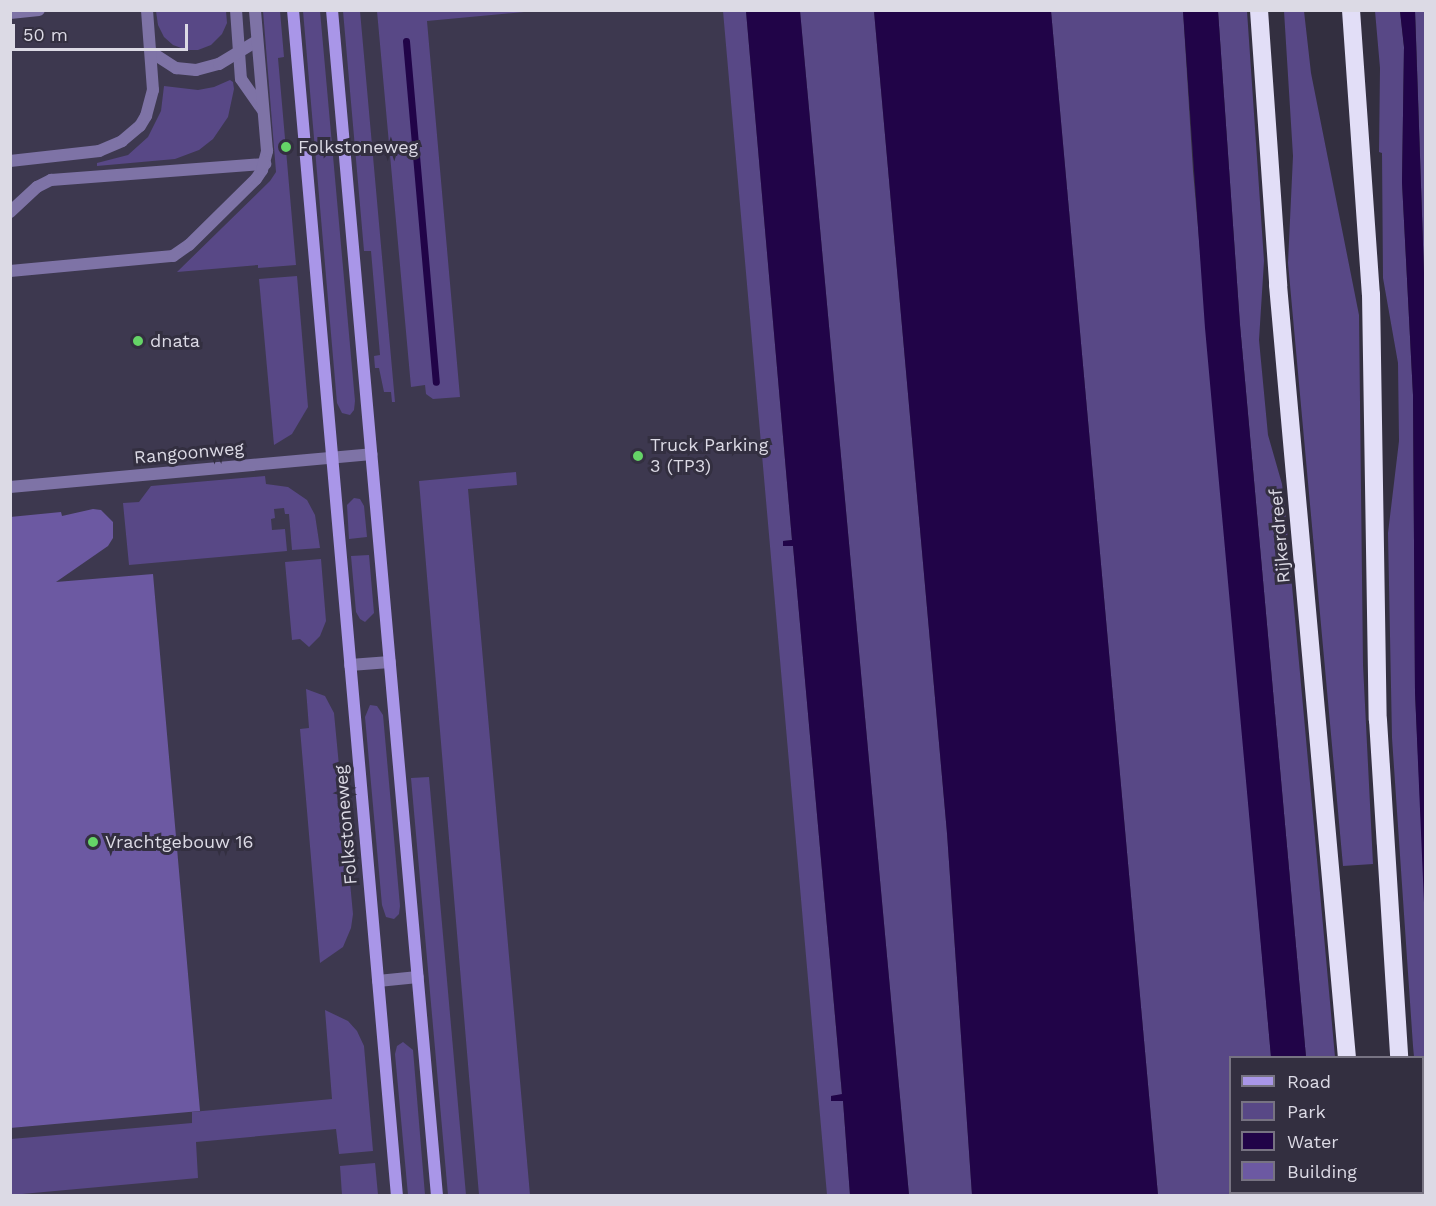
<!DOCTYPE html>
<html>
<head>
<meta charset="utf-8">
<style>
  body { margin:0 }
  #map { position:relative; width:1436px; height:1206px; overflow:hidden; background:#332f40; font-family:"Work Sans",sans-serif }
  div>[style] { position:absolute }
  .built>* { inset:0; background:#3d384f }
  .green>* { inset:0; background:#584886 }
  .water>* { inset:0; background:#210448 }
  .stream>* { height:7px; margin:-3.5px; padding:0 3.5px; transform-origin:3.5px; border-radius:3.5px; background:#210448 }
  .building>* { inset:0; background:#6c59a2 }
  .lane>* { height:12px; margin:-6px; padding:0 6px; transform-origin:6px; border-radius:6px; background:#7e73a6 }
  .street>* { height:12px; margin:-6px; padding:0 6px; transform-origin:6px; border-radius:6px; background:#7e73a6 }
  .secondary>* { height:12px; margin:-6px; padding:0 6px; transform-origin:6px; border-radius:6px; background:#a996e8 }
  .highway>* { height:18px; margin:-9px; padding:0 9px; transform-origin:9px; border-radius:9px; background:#e2def7 }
  .dots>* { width:16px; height:16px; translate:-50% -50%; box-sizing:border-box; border:3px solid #332f40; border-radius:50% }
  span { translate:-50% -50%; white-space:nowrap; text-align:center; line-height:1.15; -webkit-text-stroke:6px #332f40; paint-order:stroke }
  .poi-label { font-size:18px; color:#dcdae5 }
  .left { translate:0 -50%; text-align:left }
  .street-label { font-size:18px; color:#dcdae5 }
  .frame { position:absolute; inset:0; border:12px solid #dcdae5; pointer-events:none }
  .legend { position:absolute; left:1229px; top:1056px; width:195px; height:138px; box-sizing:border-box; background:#332f40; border:2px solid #777382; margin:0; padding:8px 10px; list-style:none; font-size:18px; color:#dcdae5 }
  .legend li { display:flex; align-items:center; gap:12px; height:30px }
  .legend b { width:30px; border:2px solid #777382 }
  .scale { position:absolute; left:12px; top:24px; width:176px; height:27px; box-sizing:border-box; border:3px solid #dcdae5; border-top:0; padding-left:8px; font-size:18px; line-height:21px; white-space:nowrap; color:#dcdae5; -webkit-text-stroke:4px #332f40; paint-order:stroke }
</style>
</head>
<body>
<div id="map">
  <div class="built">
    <i style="clip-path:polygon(10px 11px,1183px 11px,1193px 171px,1271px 1057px,1230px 1058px,1230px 1192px,1282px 1193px,1282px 1195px,11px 1195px)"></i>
  </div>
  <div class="green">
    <i style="clip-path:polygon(156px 11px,226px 11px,227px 23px,222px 34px,211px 45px,198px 50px,187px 50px,173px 45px,164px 37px,158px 25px)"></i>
    <i style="clip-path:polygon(263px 11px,280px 11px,284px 57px,278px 58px,296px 265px,258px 268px,258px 265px,177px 272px,270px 181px,276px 172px)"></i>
    <i style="clip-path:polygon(303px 11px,320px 11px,355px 401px,354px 410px,350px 415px,342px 413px,337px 403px)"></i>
    <i style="clip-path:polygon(343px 11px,360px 11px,395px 402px,392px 402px,391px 392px,384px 392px,379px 368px,375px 368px,374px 356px,380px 355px,371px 251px,364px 251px)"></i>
    <i style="clip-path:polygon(377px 11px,535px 11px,427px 21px,460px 397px,433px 399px,426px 394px,425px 385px,411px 387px)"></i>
    <i style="clip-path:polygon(723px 11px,746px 11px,792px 540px,783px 541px,783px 546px,793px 545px,842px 1095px,831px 1096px,831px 1101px,843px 1100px,850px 1195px,827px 1195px)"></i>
    <i style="clip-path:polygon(800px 11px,874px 11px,947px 833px,972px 1195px,909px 1195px)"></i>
    <i style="clip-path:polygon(1051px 11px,1183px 11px,1193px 171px,1271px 1057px,1230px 1058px,1230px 1192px,1282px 1193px,1282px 1195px,1158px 1195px)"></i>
    <i style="clip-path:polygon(1218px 11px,1247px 11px,1264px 261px,1259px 340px,1268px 435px,1282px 484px,1285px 509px,1335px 1057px,1306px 1057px,1240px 325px)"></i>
    <i style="clip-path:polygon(1284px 11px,1304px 11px,1311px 73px,1359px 315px,1363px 665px,1373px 864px,1343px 866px,1288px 263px,1293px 156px)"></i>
    <i style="clip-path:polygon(1375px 11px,1400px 11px,1404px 47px,1402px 182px,1413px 395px,1415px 692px,1426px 926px,1425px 1182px,1422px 1148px,1422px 1058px,1414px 1057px,1413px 1046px,1392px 738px,1388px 533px,1399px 441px,1398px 363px,1383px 278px,1382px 153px,1379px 152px,1380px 68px)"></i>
    <i style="clip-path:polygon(1415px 11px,1426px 11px,1425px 303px,1416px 37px)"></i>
    <i style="clip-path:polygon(230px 80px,233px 82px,234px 89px,228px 117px,213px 139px,199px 150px,175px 159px,97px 166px,97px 163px,128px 155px,148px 137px,161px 111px,164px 86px,198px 90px,214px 87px)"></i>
    <i style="clip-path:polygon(297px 276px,308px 407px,292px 434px,274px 445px,259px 279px)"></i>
    <i style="clip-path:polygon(516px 472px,517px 485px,468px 489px,530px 1195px,479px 1195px,419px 481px)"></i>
    <i style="clip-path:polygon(265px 476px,266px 484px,288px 487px,307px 500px,315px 515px,320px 548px,292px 550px,289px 514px,285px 514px,284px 508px,274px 509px,275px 518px,271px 519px,272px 530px,285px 529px,287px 551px,129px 565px,123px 503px,139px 502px,151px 486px)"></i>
    <i style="clip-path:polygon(354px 498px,360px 499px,364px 506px,367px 537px,349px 539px,347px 505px)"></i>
    <i style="clip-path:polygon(369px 555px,374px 613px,365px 622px,360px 619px,356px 612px,351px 556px)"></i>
    <i style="clip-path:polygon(321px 559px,326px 621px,320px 636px,309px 647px,300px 639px,292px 640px,285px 562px)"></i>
    <i style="clip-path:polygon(306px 689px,325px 696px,334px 713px,353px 914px,351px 928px,343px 947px,320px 963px,300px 729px,309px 728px)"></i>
    <i style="clip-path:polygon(370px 705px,377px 706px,383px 715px,400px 906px,399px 914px,394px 919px,386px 917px,382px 905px,365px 717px)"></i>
    <i style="clip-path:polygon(429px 777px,466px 1195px,448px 1195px,411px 778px)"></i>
    <i style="clip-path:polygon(325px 1010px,348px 1021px,357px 1031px,364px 1046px,373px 1151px,339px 1154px,336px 1129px,196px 1142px,198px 1178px,11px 1195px,11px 1139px,192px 1123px,192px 1112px,332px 1099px)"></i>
    <i style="clip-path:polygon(403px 1042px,413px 1050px,425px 1195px,408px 1195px,395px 1054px,397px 1046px)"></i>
    <i style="clip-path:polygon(375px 1163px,378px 1195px,342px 1195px,340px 1166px)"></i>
  </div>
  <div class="water">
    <i style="clip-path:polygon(746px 11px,800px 11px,909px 1195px,850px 1195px,843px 1101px,831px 1101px,831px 1096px,842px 1094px,793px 546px,783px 546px,783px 541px,792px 540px)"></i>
    <i style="clip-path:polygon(874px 11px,1051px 11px,1158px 1195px,972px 1195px,947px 833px)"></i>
    <i style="clip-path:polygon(1183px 11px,1218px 11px,1240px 325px,1306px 1057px,1271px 1057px,1205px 328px)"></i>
    <i style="clip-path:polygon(1400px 11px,1415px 11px,1425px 303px,1425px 926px,1415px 692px,1413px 395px,1402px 182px,1404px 47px)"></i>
  </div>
  <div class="stream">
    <i style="left:406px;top:41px;width:342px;rotate:85deg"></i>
  </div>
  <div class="building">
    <i style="clip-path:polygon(93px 509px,101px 510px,113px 522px,113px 538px,108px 546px,56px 582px,153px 574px,200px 1111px,10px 1128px,10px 517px,61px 512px,62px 516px)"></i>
  </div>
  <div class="lane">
    <i style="left:236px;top:10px;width:69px;rotate:85.9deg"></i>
    <i style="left:241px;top:79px;width:38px;rotate:55deg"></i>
    <i style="left:10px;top:13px;width:29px;rotate:-6deg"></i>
    <i style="left:151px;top:52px;width:30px;rotate:33deg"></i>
    <i style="left:176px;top:68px;width:20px;rotate:6deg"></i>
    <i style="left:196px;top:70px;width:24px;rotate:-15deg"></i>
    <i style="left:219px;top:64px;width:44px;rotate:-31.2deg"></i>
    <i style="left:10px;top:161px;width:90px;rotate:-6.4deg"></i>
    <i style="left:99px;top:151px;width:25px;rotate:-23deg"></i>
    <i style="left:122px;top:141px;width:23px;rotate:-40deg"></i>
    <i style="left:140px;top:126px;width:12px;rotate:-59deg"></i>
    <i style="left:146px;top:116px;width:27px;rotate:-75deg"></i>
    <i style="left:153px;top:90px;width:80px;rotate:-94.3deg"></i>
    <i style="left:10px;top:212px;width:37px;rotate:-43deg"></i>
    <i style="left:37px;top:187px;width:16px;rotate:-27deg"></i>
    <i style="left:51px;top:180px;width:215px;rotate:-4.3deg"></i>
    <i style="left:10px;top:271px;width:164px;rotate:-5.3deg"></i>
    <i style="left:173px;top:256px;width:19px;rotate:-35deg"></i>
    <i style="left:189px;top:245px;width:94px;rotate:-44.6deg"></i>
    <i style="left:256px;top:179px;width:11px;rotate:-56deg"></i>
    <i style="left:262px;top:170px;width:20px;rotate:-75deg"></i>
    <i style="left:267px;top:151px;width:142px;rotate:-94.9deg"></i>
    <i style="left:350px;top:665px;width:40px;rotate:-4.3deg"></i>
    <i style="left:378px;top:981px;width:40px;rotate:-5.7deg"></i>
  </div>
  <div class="street">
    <i style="left:10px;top:487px;width:363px;rotate:-5.2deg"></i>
  </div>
  <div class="secondary">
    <i style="left:293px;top:10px;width:1191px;rotate:84.99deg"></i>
    <i style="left:332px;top:10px;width:1191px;rotate:84.94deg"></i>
  </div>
  <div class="highway">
    <i style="left:1259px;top:10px;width:276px;rotate:86deg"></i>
    <i style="left:1278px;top:285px;width:776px;rotate:84.9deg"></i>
    <i style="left:1351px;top:10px;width:285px;rotate:86deg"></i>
    <i style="left:1371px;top:294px;width:426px;rotate:89.1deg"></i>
    <i style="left:1378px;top:720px;width:339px;rotate:86.4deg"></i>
    <i style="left:1359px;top:1192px;width:4px;rotate:90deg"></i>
    <i style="left:1411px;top:1192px;width:4px;rotate:76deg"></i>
  </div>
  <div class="dots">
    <i style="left:286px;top:147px;background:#65d467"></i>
    <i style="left:138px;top:341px;background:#65d467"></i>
    <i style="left:638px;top:456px;background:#65d467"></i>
    <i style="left:93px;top:842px;background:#65d467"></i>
  </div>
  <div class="poi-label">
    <span class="left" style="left:298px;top:147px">Folkstoneweg</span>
    <span class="left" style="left:150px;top:341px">dnata</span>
    <span class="left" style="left:650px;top:456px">Truck Parking<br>3 (TP3)</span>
    <span class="left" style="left:105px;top:842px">Vrachtgebouw 16</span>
  </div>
  <div class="street-label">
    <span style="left:189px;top:453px;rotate:-5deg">Rangoonweg</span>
    <span style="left:1280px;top:536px;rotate:-95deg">Rijkerdreef</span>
    <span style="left:346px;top:825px;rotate:-95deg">Folkstoneweg</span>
  </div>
  <div class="frame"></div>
  <ul class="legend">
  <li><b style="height:8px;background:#a996e8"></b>Road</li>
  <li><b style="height:16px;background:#584886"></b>Park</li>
  <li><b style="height:16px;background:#210448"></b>Water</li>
  <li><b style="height:16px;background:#6c59a2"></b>Building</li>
  </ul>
  <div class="scale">50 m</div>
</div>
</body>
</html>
